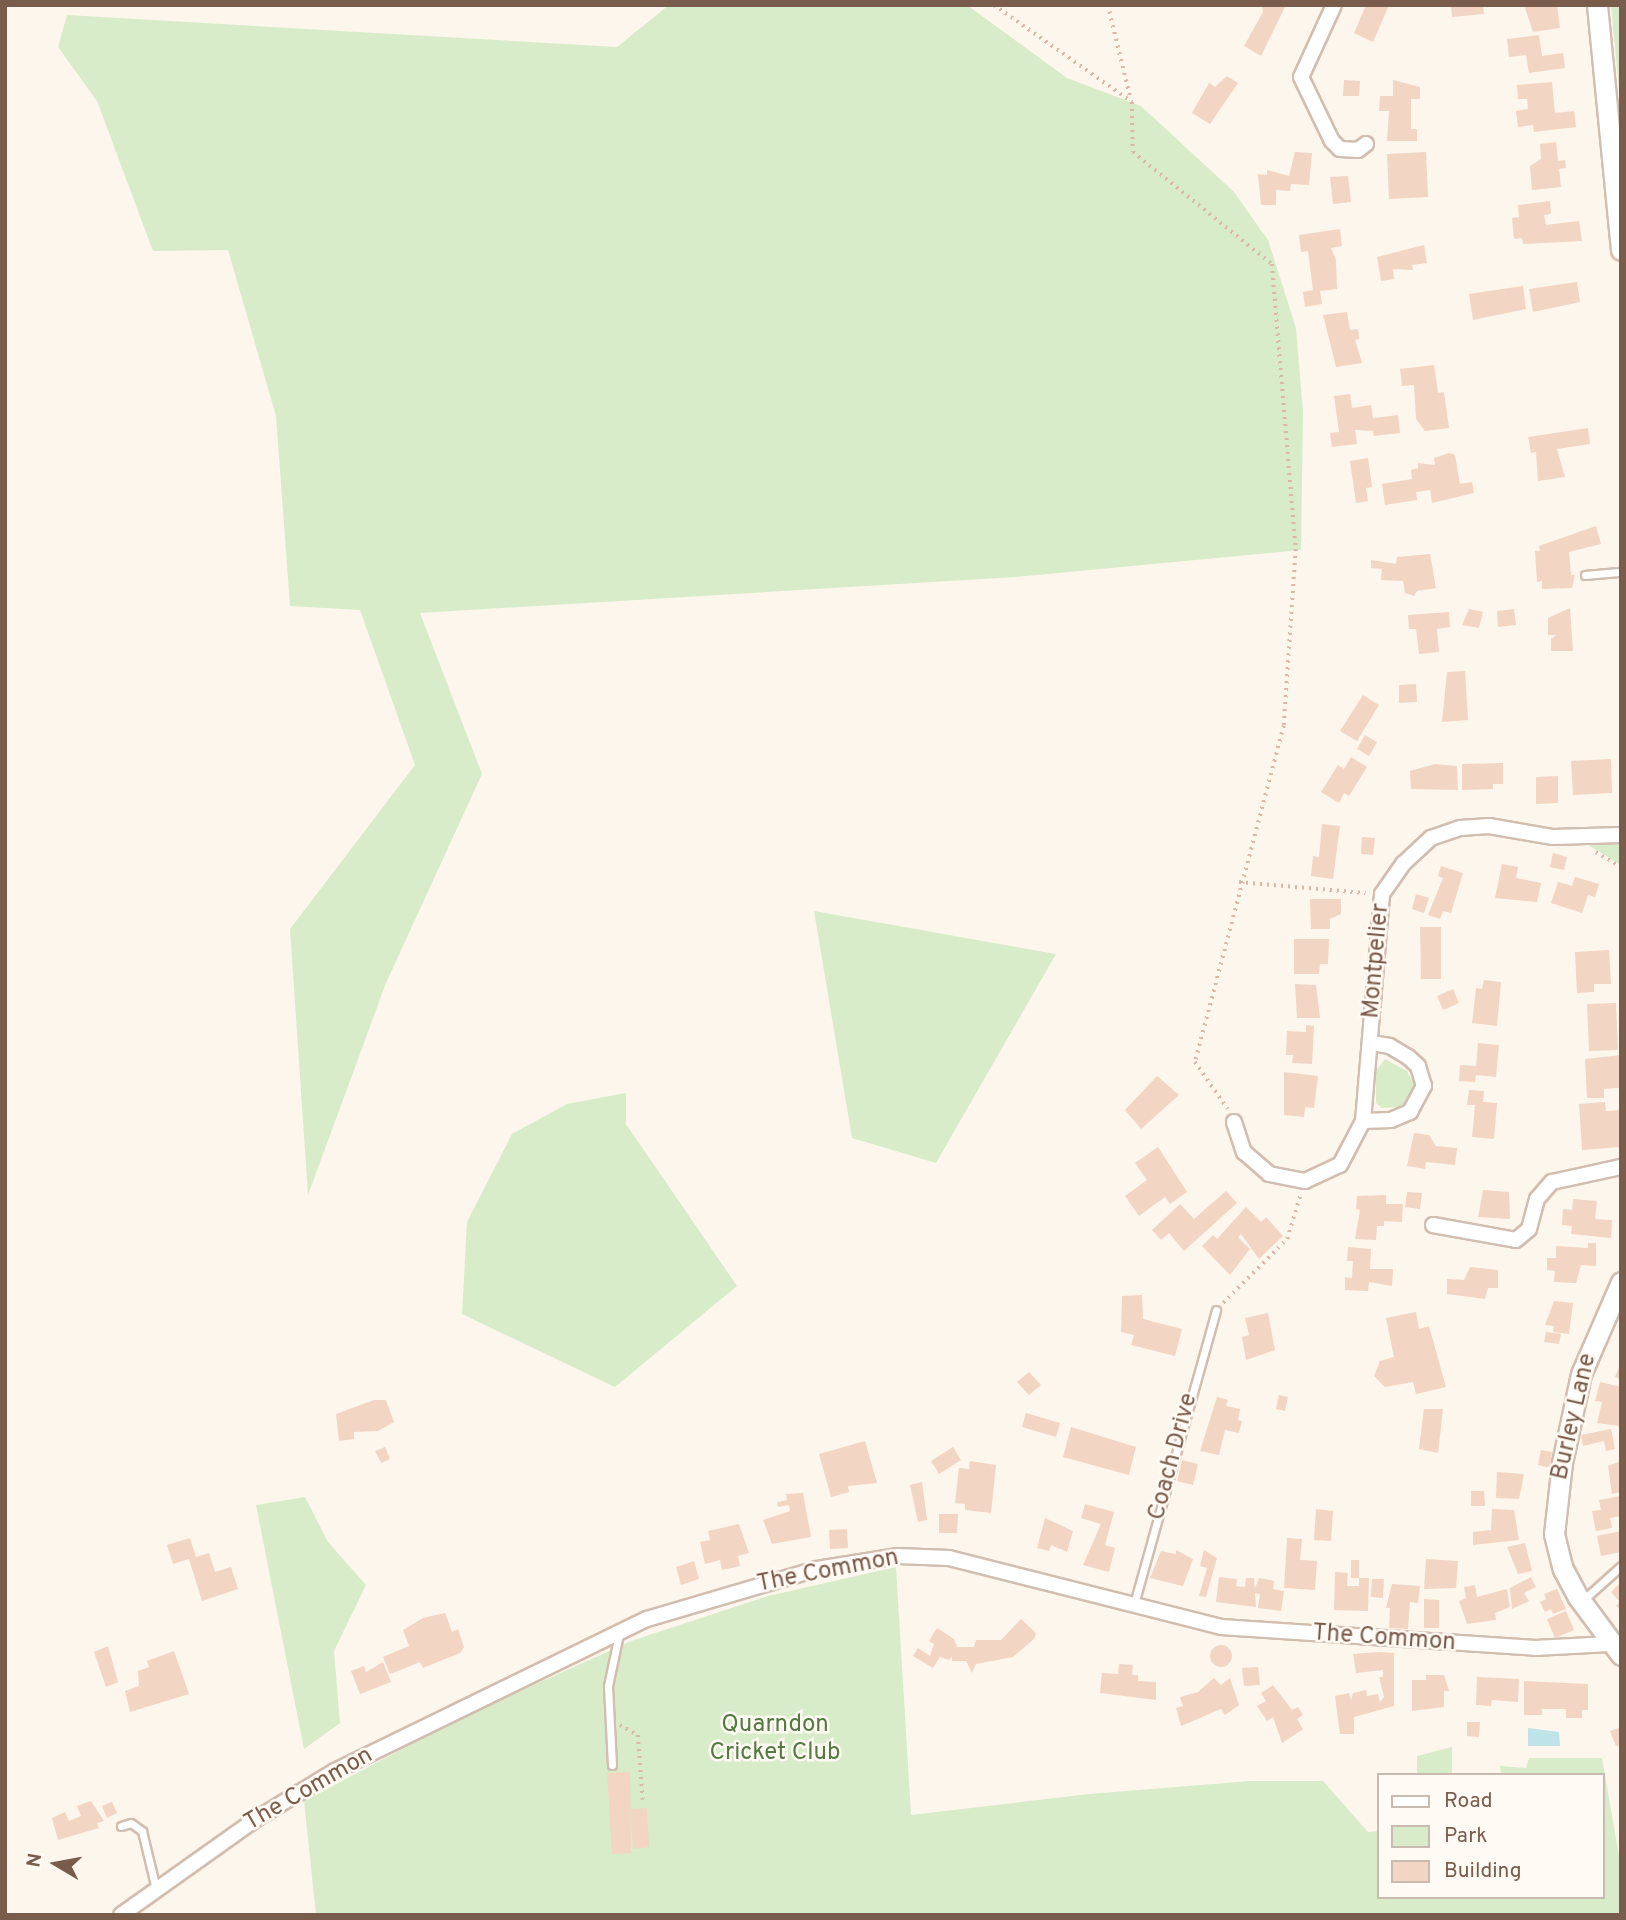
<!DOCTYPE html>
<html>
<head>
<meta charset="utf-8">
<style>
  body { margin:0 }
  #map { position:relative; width:1626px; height:1920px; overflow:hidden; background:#fdf6ec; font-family:Overpass,sans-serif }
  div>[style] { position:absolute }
  .green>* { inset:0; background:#d8ecc9 }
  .water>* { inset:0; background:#bfe3e8 }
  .building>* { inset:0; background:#f3d5c3 }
  .round { border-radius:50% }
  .path>* { height:3.5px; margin-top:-1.75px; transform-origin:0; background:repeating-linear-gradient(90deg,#d9b8a5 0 2px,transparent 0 7px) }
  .roads { filter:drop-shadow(2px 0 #d1beb0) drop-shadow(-2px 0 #d1beb0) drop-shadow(0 2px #d1beb0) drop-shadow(0 -2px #d1beb0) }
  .lane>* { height:7px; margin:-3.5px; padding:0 3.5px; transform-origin:3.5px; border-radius:3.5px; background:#fff }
  .street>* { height:14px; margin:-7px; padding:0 7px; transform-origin:7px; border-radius:7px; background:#fff }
  .secondary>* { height:19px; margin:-9.5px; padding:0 9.5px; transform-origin:9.5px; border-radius:9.5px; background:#fff }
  span { translate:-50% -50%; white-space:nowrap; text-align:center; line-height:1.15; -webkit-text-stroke:5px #fffaf3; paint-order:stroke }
  .street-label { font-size:24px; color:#7a5c4d }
  .park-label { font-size:24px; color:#537a41 }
  .frame { position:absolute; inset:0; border:7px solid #7a5c4d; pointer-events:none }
  .legend { position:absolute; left:1377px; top:1773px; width:228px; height:126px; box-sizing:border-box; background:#fffaf3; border:2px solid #cabbb1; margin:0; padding:9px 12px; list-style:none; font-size:21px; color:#7a5c4d }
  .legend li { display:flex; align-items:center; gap:14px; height:35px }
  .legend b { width:35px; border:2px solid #cabbb1 }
  .north { position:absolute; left:21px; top:1829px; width:70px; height:70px; -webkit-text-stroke:5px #fffaf3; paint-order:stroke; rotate:280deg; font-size:19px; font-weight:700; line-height:28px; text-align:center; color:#7a5c4d }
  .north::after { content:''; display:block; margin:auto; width:24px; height:32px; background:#7a5c4d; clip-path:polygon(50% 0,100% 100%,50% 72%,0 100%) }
</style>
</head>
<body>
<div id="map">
  <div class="green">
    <i style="clip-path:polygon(669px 5px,967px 5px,1067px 78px,1141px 106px,1234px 192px,1268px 240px,1296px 328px,1303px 412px,1301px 550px,1016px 577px,420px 613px,482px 774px,386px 983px,308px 1195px,290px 929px,415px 765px,360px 610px,290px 606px,276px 416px,228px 250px,153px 251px,97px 101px,58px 47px,67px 15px,617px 47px)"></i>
    <i style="clip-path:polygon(1611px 5px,1621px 5px,1621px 111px)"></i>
    <i style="clip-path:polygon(1621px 842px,1621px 865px,1588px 845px)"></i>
    <i style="clip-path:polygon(814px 911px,1056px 954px,936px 1163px,852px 1138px)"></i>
    <i style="clip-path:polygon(1385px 1059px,1407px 1071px,1414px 1084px,1410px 1100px,1399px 1107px,1382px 1108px,1376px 1103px,1376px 1071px)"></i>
    <i style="clip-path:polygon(626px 1093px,626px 1124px,737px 1286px,615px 1387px,462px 1314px,467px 1222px,512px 1134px,567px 1104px)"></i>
    <i style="clip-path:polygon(305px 1497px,328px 1542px,366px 1585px,334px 1651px,340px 1723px,304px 1749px,256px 1505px)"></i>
    <i style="clip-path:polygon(896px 1567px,911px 1815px,1089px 1794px,1250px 1781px,1323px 1781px,1368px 1832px,1379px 1831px,1379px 1897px,1603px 1897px,1603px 1775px,1501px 1775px,1500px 1766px,1526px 1768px,1529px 1758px,1602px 1758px,1621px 1867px,1621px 1915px,316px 1915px,304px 1801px,463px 1717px,631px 1641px,768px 1596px)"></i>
    <i style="clip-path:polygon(1452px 1747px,1452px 1775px,1417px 1775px,1417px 1756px)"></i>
  </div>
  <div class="water">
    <i style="clip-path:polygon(1528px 1728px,1559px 1732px,1560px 1746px,1528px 1746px)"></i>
  </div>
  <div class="building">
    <i style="clip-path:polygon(1262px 5px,1285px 7px,1261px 56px,1244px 46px,1263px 12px)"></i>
    <i style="clip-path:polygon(1366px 5px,1389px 5px,1373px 42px,1354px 33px)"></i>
    <i style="clip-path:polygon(1451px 5px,1483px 5px,1484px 14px,1452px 17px)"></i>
    <i style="clip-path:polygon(1524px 5px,1557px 5px,1560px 28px,1533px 32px)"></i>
    <i style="clip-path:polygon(1539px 35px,1542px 56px,1563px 53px,1565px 68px,1529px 73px,1526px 55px,1509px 57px,1507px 39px)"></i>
    <i style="clip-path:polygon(1227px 76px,1238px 83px,1210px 124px,1192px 113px,1209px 83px,1215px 87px)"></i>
    <i style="clip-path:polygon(1344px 80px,1360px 81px,1359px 96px,1343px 96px)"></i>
    <i style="clip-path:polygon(1393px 80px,1420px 87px,1420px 99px,1411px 99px,1411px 129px,1417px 129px,1417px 141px,1387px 141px,1389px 111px,1379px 111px,1380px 96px,1393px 96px)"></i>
    <i style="clip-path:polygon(1552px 82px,1555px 113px,1574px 111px,1576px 127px,1534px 132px,1533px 125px,1518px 127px,1516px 111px,1528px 109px,1527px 99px,1518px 99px,1517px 85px)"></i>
    <i style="clip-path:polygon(1556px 142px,1558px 161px,1565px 160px,1566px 168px,1559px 169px,1561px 187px,1532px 190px,1530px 166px,1541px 159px,1540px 144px)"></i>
    <i style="clip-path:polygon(1295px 152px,1312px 153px,1309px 185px,1291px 184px,1290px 191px,1276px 190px,1276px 205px,1261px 205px,1258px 174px,1267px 175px,1267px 170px,1289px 176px)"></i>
    <i style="clip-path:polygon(1426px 152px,1428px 197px,1389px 199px,1387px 154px)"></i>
    <i style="clip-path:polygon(1348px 176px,1351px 202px,1333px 204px,1330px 177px)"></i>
    <i style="clip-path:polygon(1550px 201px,1551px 214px,1544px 215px,1546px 225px,1579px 221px,1582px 241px,1523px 244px,1522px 238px,1514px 239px,1512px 218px,1519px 217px,1518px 205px)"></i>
    <i style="clip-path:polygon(1340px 229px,1342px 246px,1331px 248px,1336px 260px,1337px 289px,1320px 291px,1322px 304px,1305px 307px,1303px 292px,1313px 290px,1308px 251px,1301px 252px,1299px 235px)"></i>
    <i style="clip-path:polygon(1424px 245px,1427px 263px,1412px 265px,1413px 270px,1393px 269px,1394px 279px,1381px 281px,1377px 257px)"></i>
    <i style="clip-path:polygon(1577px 282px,1580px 302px,1533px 312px,1529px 289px)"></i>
    <i style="clip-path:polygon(1523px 286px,1526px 309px,1473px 320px,1469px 294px)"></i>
    <i style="clip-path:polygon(1347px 312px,1350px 330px,1358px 329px,1359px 339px,1355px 340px,1362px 363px,1336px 367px,1323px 315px)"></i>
    <i style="clip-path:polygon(1434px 365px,1438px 393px,1444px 392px,1449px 428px,1425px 431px,1416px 419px,1414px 385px,1402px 386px,1400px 369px)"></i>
    <i style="clip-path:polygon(1350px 394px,1352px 408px,1371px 405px,1373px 418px,1398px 415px,1400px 433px,1374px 436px,1373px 431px,1355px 430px,1357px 444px,1332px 447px,1330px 433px,1339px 432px,1334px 396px)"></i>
    <i style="clip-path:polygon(1588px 428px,1590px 444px,1557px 449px,1565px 477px,1538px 481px,1536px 452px,1531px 453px,1528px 437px)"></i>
    <i style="clip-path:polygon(1449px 453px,1455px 455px,1460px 484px,1472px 482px,1474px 493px,1432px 503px,1430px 490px,1416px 492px,1417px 500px,1385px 505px,1382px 484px,1412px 479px,1411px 470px,1418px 468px,1418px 463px,1435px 465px,1434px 458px)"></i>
    <i style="clip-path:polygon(1368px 458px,1372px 487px,1366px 488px,1368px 501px,1356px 503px,1350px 461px)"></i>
    <i style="clip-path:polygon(1596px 526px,1601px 544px,1569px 552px,1571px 575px,1575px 575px,1572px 588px,1542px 589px,1542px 581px,1537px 582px,1535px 551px,1540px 551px,1539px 546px)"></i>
    <i style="clip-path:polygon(1430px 554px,1436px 588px,1417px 591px,1414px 596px,1405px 593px,1403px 581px,1381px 580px,1382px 569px,1371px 568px,1371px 560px,1396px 564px,1397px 557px)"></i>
    <i style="clip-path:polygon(1570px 608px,1573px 651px,1551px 651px,1551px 639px,1556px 635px,1548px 635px,1548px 618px)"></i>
    <i style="clip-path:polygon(1469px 609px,1483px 612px,1479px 628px,1462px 625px)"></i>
    <i style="clip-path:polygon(1514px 609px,1516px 625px,1498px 627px,1497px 611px)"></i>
    <i style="clip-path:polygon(1449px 612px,1450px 627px,1437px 629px,1439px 652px,1419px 654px,1416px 629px,1409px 629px,1408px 615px)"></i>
    <i style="clip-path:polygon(1465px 671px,1468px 720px,1442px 722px,1447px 672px)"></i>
    <i style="clip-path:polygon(1416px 684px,1417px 702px,1399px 703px,1399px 685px)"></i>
    <i style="clip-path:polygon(1363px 695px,1379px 705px,1357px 741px,1340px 731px)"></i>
    <i style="clip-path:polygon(1365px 735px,1377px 742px,1369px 756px,1357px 749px)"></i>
    <i style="clip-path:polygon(1351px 757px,1367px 767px,1349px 796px,1344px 793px,1339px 803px,1321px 792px,1338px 765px,1344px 769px)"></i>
    <i style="clip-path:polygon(1611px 759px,1612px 793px,1573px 795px,1571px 761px)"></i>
    <i style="clip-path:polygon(1503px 763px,1503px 784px,1493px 784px,1493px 789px,1462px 790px,1462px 764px)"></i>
    <i style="clip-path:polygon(1435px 764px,1457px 766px,1458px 790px,1411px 789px,1410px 771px)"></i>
    <i style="clip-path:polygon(1558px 776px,1558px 803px,1536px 804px,1536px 777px)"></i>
    <i style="clip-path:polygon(1322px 824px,1340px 826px,1333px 879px,1311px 876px,1313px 856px,1319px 857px)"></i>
    <i style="clip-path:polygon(1362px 837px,1375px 838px,1373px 855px,1361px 854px)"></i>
    <i style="clip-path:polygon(1553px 853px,1567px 857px,1564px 870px,1550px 867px)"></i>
    <i style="clip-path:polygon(1502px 864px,1518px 867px,1516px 878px,1541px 883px,1537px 902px,1495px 898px)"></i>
    <i style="clip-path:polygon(1441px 866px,1463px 873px,1451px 913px,1443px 911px,1440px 919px,1428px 915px,1443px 878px,1438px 876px)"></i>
    <i style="clip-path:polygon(1575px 877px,1599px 884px,1595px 897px,1588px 895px,1582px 913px,1551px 903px,1558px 882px,1572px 886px)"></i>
    <i style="clip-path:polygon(1416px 894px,1429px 898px,1424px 913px,1412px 909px)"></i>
    <i style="clip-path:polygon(1310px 899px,1341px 899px,1341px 914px,1330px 919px,1330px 929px,1311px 929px)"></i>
    <i style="clip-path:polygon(1420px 927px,1441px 927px,1441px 979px,1421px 979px)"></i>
    <i style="clip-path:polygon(1294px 939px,1329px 939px,1328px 964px,1320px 964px,1319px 974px,1294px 974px)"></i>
    <i style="clip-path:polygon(1609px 950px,1611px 984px,1594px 984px,1594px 992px,1577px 993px,1575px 952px)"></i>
    <i style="clip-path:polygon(1484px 980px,1501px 982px,1497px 1026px,1472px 1023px,1476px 988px,1482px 989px)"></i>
    <i style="clip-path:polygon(1295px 984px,1316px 985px,1320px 1018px,1297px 1018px)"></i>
    <i style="clip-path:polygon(1453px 989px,1459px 1003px,1443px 1010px,1437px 996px)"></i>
    <i style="clip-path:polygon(1616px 1003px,1618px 1050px,1589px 1051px,1587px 1004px)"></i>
    <i style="clip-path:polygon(1306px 1025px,1314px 1026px,1312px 1064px,1292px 1063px,1293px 1055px,1286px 1055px,1287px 1031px,1306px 1032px)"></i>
    <i style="clip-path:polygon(1478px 1043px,1499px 1045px,1496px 1077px,1476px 1075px,1475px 1082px,1459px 1081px,1460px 1065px,1476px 1066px)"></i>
    <i style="clip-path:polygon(1621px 1055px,1619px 1088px,1604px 1089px,1604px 1098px,1587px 1098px,1585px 1059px)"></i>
    <i style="clip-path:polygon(1284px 1072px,1318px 1076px,1314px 1108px,1305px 1107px,1304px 1117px,1284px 1115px)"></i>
    <i style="clip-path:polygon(1157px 1076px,1179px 1095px,1141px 1129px,1125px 1110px)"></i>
    <i style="clip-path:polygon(1469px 1090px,1484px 1091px,1483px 1102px,1497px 1103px,1494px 1139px,1472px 1137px,1475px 1105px,1467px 1105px)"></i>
    <i style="clip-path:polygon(1605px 1102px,1606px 1111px,1621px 1110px,1619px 1147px,1582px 1150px,1579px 1104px)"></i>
    <i style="clip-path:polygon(1414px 1133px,1429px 1135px,1436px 1146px,1457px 1148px,1455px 1165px,1426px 1162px,1425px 1169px,1407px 1166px)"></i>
    <i style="clip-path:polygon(1158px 1147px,1187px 1192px,1170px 1204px,1165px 1197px,1139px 1216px,1125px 1196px,1147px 1180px,1135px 1163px)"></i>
    <i style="clip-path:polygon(1483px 1190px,1509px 1192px,1510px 1219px,1478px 1217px)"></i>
    <i style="clip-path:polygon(1226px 1191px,1237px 1203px,1184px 1251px,1169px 1233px,1161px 1240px,1152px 1230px,1180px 1204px,1194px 1219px)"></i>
    <i style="clip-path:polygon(1407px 1192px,1422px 1193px,1420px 1209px,1405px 1207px)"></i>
    <i style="clip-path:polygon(1386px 1195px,1386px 1204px,1403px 1204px,1402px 1222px,1384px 1221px,1384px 1226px,1377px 1226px,1376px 1240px,1355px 1239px,1360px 1210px,1356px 1209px,1357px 1196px)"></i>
    <i style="clip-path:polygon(1573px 1199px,1597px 1201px,1595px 1219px,1612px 1220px,1611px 1238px,1571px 1234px,1572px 1226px,1562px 1225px,1563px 1209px,1572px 1210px)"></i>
    <i style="clip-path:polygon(1246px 1207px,1261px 1222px,1266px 1217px,1283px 1236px,1259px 1259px,1241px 1234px,1238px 1237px,1250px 1249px,1230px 1275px,1202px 1246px,1213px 1235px,1217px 1239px)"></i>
    <i style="clip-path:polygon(1588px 1243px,1596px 1243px,1596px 1266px,1581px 1265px,1576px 1283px,1554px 1282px,1555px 1271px,1547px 1270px,1547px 1258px,1556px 1258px,1556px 1246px,1588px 1248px)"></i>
    <i style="clip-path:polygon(1348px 1247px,1371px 1249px,1370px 1269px,1393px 1269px,1392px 1286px,1369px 1282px,1368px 1291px,1345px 1290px,1345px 1277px,1352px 1278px,1353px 1261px,1347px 1261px)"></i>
    <i style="clip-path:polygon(1470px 1267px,1498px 1270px,1498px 1288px,1488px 1288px,1485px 1299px,1447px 1294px,1447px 1279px,1464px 1280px)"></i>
    <i style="clip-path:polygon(1142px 1295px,1143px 1319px,1182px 1329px,1175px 1356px,1131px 1345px,1134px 1335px,1121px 1332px,1122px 1296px)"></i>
    <i style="clip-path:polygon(1554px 1301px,1573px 1303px,1569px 1334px,1553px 1332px,1554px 1326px,1545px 1325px)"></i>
    <i style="clip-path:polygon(1416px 1312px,1419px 1329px,1429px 1326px,1446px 1387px,1416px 1394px,1413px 1382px,1385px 1387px,1374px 1376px,1380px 1361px,1394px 1357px,1386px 1318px)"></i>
    <i style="clip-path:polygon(1268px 1313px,1275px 1350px,1246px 1360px,1242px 1337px,1249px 1335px,1245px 1318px)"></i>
    <i style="clip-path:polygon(1546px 1332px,1561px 1334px,1559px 1344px,1544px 1342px)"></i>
    <i style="clip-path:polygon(1621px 1362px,1621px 1379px,1615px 1377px)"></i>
    <i style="clip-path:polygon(1029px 1372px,1041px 1385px,1029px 1395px,1017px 1382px)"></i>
    <i style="clip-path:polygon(1600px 1382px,1621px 1387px,1619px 1426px,1597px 1423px,1602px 1402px,1595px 1401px)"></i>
    <i style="clip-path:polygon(1279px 1395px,1288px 1397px,1285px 1411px,1276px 1409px)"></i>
    <i style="clip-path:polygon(1217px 1397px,1228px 1400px,1226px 1406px,1240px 1409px,1238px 1420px,1242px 1421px,1239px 1433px,1225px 1430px,1219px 1455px,1200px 1451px)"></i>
    <i style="clip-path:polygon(374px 1400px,386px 1400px,394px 1422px,378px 1431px,354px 1432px,354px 1439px,339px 1441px,336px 1414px)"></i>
    <i style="clip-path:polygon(1424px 1409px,1443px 1409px,1438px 1453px,1419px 1449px)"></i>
    <i style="clip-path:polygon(1026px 1413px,1060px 1423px,1056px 1437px,1022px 1427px)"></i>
    <i style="clip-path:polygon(1071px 1427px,1136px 1447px,1129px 1475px,1063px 1457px)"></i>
    <i style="clip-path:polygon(1611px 1429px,1615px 1449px,1606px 1451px,1604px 1441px,1583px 1446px,1581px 1435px)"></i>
    <i style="clip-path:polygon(865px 1441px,877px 1483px,848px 1486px,849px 1492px,831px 1497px,819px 1454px)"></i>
    <i style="clip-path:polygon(385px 1447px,390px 1459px,381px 1463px,375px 1451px)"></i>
    <i style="clip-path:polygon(953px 1447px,961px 1460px,939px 1474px,931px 1461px)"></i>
    <i style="clip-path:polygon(1541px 1450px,1552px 1452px,1550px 1468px,1538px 1465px)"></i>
    <i style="clip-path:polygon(1182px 1460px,1198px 1464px,1193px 1485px,1177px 1481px)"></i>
    <i style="clip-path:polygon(970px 1461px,996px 1465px,991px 1513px,965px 1510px,965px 1504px,955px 1503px,959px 1468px,969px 1469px)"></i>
    <i style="clip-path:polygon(1621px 1461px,1621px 1492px,1612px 1494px,1608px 1466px)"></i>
    <i style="clip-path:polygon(1497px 1472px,1524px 1474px,1519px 1499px,1496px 1498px)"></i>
    <i style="clip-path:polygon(922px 1482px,927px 1520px,918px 1522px,910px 1485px)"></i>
    <i style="clip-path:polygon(1471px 1491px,1484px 1491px,1485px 1506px,1471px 1506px)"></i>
    <i style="clip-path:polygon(803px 1493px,811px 1537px,772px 1544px,763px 1520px,790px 1511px,789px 1505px,778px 1507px,777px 1502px,787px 1500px,786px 1494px)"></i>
    <i style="clip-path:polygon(1621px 1496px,1621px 1516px,1610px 1518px,1612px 1528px,1596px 1531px,1592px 1511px,1601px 1510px,1599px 1500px)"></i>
    <i style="clip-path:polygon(1085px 1504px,1114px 1512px,1105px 1545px,1115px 1548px,1109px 1572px,1083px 1565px,1101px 1524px,1081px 1518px)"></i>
    <i style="clip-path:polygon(1316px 1509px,1333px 1511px,1331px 1541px,1314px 1540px)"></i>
    <i style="clip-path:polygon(1492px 1509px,1514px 1510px,1519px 1540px,1473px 1545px,1473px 1532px,1491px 1530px)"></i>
    <i style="clip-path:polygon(939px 1514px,958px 1514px,957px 1533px,939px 1533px)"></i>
    <i style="clip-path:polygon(1045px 1518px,1073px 1531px,1067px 1552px,1051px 1545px,1049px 1551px,1037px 1548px)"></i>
    <i style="clip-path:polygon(739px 1524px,749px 1553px,738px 1556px,740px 1566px,722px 1570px,720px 1560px,705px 1564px,700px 1542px,710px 1540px,708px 1531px)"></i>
    <i style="clip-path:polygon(847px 1529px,848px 1548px,830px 1549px,829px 1530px)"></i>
    <i style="clip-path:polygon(1621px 1531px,1621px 1552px,1601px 1556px,1597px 1536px)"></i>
    <i style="clip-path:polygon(190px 1538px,196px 1557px,209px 1553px,215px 1572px,231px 1567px,238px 1589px,202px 1601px,189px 1559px,173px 1564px,167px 1545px)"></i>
    <i style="clip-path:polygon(1287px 1538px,1302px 1539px,1300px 1560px,1317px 1561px,1315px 1590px,1284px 1588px)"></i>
    <i style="clip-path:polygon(1525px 1543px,1532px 1571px,1518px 1574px,1507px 1547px)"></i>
    <i style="clip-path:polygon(1176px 1550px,1193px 1559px,1183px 1586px,1150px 1578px,1161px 1551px,1176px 1554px)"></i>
    <i style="clip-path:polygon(1204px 1550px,1217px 1558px,1206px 1597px,1199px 1596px,1207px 1568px,1200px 1566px)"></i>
    <i style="clip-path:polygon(1426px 1559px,1458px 1561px,1456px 1588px,1424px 1589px)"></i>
    <i style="clip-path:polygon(1351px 1560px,1359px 1560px,1359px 1578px,1351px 1578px)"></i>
    <i style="clip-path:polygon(694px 1561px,699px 1579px,681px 1585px,676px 1567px)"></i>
    <i style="clip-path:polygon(1335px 1572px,1348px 1573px,1347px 1586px,1359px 1586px,1359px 1578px,1369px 1578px,1368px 1611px,1334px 1610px)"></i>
    <i style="clip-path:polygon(1219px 1577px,1237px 1579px,1236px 1586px,1245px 1587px,1246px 1578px,1254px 1578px,1256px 1607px,1216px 1602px)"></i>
    <i style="clip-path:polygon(1531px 1577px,1536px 1587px,1524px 1593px,1529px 1601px,1512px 1609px,1510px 1588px)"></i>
    <i style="clip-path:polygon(1259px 1578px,1274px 1581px,1273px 1589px,1284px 1591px,1281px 1611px,1258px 1608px,1260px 1594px,1253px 1593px)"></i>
    <i style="clip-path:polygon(1372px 1579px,1384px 1579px,1383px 1598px,1371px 1597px)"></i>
    <i style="clip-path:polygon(1621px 1582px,1621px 1610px,1616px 1606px,1620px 1602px,1611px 1592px)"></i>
    <i style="clip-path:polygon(1392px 1584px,1420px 1586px,1418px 1603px,1410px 1602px,1408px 1629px,1389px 1628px,1390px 1608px,1386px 1608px)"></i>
    <i style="clip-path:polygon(1475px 1585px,1477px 1597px,1507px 1589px,1510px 1607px,1495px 1613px,1496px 1620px,1467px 1624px,1459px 1601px,1466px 1598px,1464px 1587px)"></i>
    <i style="clip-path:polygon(1557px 1589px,1566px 1609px,1553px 1614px,1551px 1609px,1545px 1612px,1540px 1602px,1546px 1599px,1544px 1594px)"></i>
    <i style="clip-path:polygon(1424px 1599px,1439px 1600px,1439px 1628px,1424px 1628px)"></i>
    <i style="clip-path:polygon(1566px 1611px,1574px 1630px,1555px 1638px,1547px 1619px)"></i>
    <i style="clip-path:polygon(445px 1613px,452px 1632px,458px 1629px,464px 1647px,460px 1653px,423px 1668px,420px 1662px,390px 1674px,383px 1657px,409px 1646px,403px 1630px,423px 1618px)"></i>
    <i style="clip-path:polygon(1021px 1619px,1036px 1633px,1034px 1639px,1013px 1657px,976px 1664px,972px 1673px,966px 1661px,952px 1661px,952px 1656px,949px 1660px,940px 1657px,933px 1668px,913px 1656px,918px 1648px,930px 1656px,934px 1644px,929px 1641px,937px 1628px,954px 1639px,957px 1647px,974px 1647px,976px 1640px,1001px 1640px)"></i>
    <i class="round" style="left:1210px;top:1645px;width:22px;height:22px"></i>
    <i style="clip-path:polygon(108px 1646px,118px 1682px,106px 1687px,94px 1652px)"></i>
    <i style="clip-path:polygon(174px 1651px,189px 1694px,130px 1712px,125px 1691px,139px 1686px,138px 1671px,149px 1667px,147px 1661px)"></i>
    <i style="clip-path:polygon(1379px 1652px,1394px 1653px,1394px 1706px,1354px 1717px,1354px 1734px,1340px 1734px,1335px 1696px,1349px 1693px,1351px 1700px,1353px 1693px,1366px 1690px,1367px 1696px,1378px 1694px,1380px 1702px,1384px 1697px,1379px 1677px,1383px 1677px,1383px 1670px,1356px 1673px,1353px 1654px)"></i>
    <i style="clip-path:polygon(383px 1662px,391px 1682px,360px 1694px,351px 1671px,364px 1666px,366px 1672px)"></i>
    <i style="clip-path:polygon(1119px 1664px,1133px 1665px,1132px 1675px,1138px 1675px,1138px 1681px,1156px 1682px,1156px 1700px,1100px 1693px,1102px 1673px,1118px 1674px)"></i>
    <i style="clip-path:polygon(1258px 1667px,1260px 1685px,1244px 1686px,1242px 1668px)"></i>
    <i style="clip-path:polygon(1426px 1675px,1444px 1675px,1449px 1691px,1444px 1691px,1444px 1707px,1412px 1711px,1412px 1680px,1426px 1680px)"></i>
    <i style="clip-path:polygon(1477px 1677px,1519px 1679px,1518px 1702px,1492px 1700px,1491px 1706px,1476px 1705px)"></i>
    <i style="clip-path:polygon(1214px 1678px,1221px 1685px,1230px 1678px,1239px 1705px,1225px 1715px,1221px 1709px,1181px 1726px,1176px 1708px,1183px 1706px,1180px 1697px,1198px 1692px)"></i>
    <i style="clip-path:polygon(1524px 1681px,1588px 1684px,1588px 1710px,1582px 1710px,1582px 1718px,1566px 1718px,1566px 1709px,1542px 1709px,1542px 1715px,1524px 1715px)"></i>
    <i style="clip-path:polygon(1273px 1685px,1292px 1710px,1298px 1707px,1303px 1715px,1297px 1719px,1303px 1729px,1282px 1743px,1273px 1717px,1267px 1721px,1257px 1706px,1266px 1701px,1261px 1693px)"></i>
    <i style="clip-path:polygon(1467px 1722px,1480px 1722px,1479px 1737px,1467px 1736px)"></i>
    <i style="clip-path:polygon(1621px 1727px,1621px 1745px,1616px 1746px,1610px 1731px)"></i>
    <i style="clip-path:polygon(630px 1772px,631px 1853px,612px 1854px,607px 1773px)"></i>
    <i style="clip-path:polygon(91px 1801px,104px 1821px,97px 1823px,99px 1828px,58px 1840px,52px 1818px,65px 1812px,69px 1821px,81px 1816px,77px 1806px)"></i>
    <i style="clip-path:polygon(112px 1802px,117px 1813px,107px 1818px,102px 1806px)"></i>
    <i style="clip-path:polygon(647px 1808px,649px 1847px,633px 1849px,630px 1809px)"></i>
  </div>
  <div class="path">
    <i style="left:994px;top:5px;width:169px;rotate:35.1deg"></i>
    <i style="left:1132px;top:102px;width:50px;rotate:88.9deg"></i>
    <i style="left:1133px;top:152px;width:179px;rotate:38.9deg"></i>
    <i style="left:1272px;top:264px;width:286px;rotate:85.2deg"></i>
    <i style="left:1296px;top:549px;width:177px;rotate:93.9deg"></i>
    <i style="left:1284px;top:726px;width:348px;rotate:104.8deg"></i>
    <i style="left:1195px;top:1062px;width:57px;rotate:54.9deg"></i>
    <i style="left:1108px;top:5px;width:98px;rotate:76.4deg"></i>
    <i style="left:1596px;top:852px;width:29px;rotate:31deg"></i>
    <i style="left:1239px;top:882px;width:127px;rotate:5deg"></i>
    <i style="left:1223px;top:1303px;width:91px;rotate:-45deg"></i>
    <i style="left:1287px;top:1239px;width:45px;rotate:-73.2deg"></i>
    <i style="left:620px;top:1725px;width:21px;rotate:29deg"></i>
    <i style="left:638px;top:1735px;width:65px;rotate:85.6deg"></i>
  </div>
  <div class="roads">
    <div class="lane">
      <i style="left:1585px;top:575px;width:36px;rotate:-5deg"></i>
      <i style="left:1582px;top:1601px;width:52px;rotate:-41.9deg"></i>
      <i style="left:1134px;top:1604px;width:305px;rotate:-74.4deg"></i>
      <i style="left:612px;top:1765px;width:79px;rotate:-92.9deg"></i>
      <i style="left:608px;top:1686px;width:53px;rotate:-78.1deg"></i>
      <i style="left:121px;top:1826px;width:10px;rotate:-17deg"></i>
      <i style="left:131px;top:1823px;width:14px;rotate:36deg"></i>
      <i style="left:142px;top:1831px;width:60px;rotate:76.4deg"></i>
    </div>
    <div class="street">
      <i style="left:1334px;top:5px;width:79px;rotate:114.6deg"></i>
      <i style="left:1301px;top:77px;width:71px;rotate:64.2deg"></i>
      <i style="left:1332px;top:141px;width:11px;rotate:45deg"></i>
      <i style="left:1340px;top:149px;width:18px;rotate:3deg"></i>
      <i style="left:1358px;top:150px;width:10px;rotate:-37deg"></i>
      <i style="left:1363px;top:1121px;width:28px;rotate:-2deg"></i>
      <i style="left:1391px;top:1120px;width:21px;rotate:-23deg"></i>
      <i style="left:1410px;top:1112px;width:30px;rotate:-62deg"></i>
      <i style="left:1424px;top:1086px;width:21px;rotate:-107deg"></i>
      <i style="left:1418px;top:1066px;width:13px;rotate:-138deg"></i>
      <i style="left:1408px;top:1057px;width:21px;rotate:-149deg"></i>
      <i style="left:1390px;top:1046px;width:20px;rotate:-171deg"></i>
      <i style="left:1234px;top:1122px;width:32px;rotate:72deg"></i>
      <i style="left:1244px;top:1152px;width:33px;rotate:41deg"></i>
      <i style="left:1269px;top:1174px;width:37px;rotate:11deg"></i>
      <i style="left:1305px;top:1181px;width:38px;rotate:-25deg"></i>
      <i style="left:1340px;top:1165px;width:50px;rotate:-62.4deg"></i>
      <i style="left:1363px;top:1121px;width:228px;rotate:-85.2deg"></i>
      <i style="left:1382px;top:894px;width:38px;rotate:-55deg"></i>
      <i style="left:1404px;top:863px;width:37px;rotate:-43deg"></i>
      <i style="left:1431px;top:838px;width:31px;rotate:-19deg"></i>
      <i style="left:1460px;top:828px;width:29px;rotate:-4deg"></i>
      <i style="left:1489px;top:826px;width:65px;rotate:9.8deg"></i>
      <i style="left:1553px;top:837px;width:68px;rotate:-1.7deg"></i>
      <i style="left:1433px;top:1225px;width:84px;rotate:10.2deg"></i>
      <i style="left:1516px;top:1240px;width:17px;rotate:-40deg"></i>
      <i style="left:1529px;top:1229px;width:31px;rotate:-75deg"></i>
      <i style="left:1537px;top:1199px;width:23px;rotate:-49deg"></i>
      <i style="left:1552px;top:1182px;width:71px;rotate:-12.3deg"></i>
      <i style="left:121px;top:1915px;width:166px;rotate:-35.4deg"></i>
      <i style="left:256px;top:1819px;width:92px;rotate:-31.3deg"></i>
      <i style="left:335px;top:1771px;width:347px;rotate:-26deg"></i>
      <i style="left:647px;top:1619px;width:177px;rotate:-16.4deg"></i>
      <i style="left:817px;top:1569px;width:82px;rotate:-9.1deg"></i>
      <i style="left:898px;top:1556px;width:51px;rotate:2.2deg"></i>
      <i style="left:949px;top:1558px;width:281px;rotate:14.2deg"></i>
      <i style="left:1221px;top:1627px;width:315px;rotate:3.8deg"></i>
      <i style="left:1535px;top:1648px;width:75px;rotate:-3.1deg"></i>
    </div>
    <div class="secondary">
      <i style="left:1597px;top:5px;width:246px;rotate:84.4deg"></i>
      <i style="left:1621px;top:1282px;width:100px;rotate:113.5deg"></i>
      <i style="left:1581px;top:1374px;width:91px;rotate:102.1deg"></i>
      <i style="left:1562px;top:1463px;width:71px;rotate:96.4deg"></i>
      <i style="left:1554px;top:1534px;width:36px;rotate:76deg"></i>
      <i style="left:1563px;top:1569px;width:32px;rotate:62deg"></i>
      <i style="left:1578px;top:1597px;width:72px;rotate:53.4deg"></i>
    </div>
  </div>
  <div class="street-label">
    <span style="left:1377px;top:961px;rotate:-85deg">Montpelier</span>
    <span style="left:1575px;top:1417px;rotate:-77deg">Burley Lane</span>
    <span style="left:1174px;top:1457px;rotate:-75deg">Coach Drive</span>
    <span style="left:828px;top:1572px;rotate:-11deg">The Common</span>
    <span style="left:1384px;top:1639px;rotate:4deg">The Common</span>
    <span style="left:309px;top:1790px;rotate:-30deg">The Common</span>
  </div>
  <div class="park-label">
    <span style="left:775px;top:1740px">Quarndon<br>Cricket Club</span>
  </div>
  <div class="frame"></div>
  <ul class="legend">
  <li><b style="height:9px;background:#fff"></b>Road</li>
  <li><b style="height:19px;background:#d8ecc9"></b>Park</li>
  <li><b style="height:19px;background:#f3d5c3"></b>Building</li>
  </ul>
  <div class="north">N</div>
</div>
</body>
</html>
